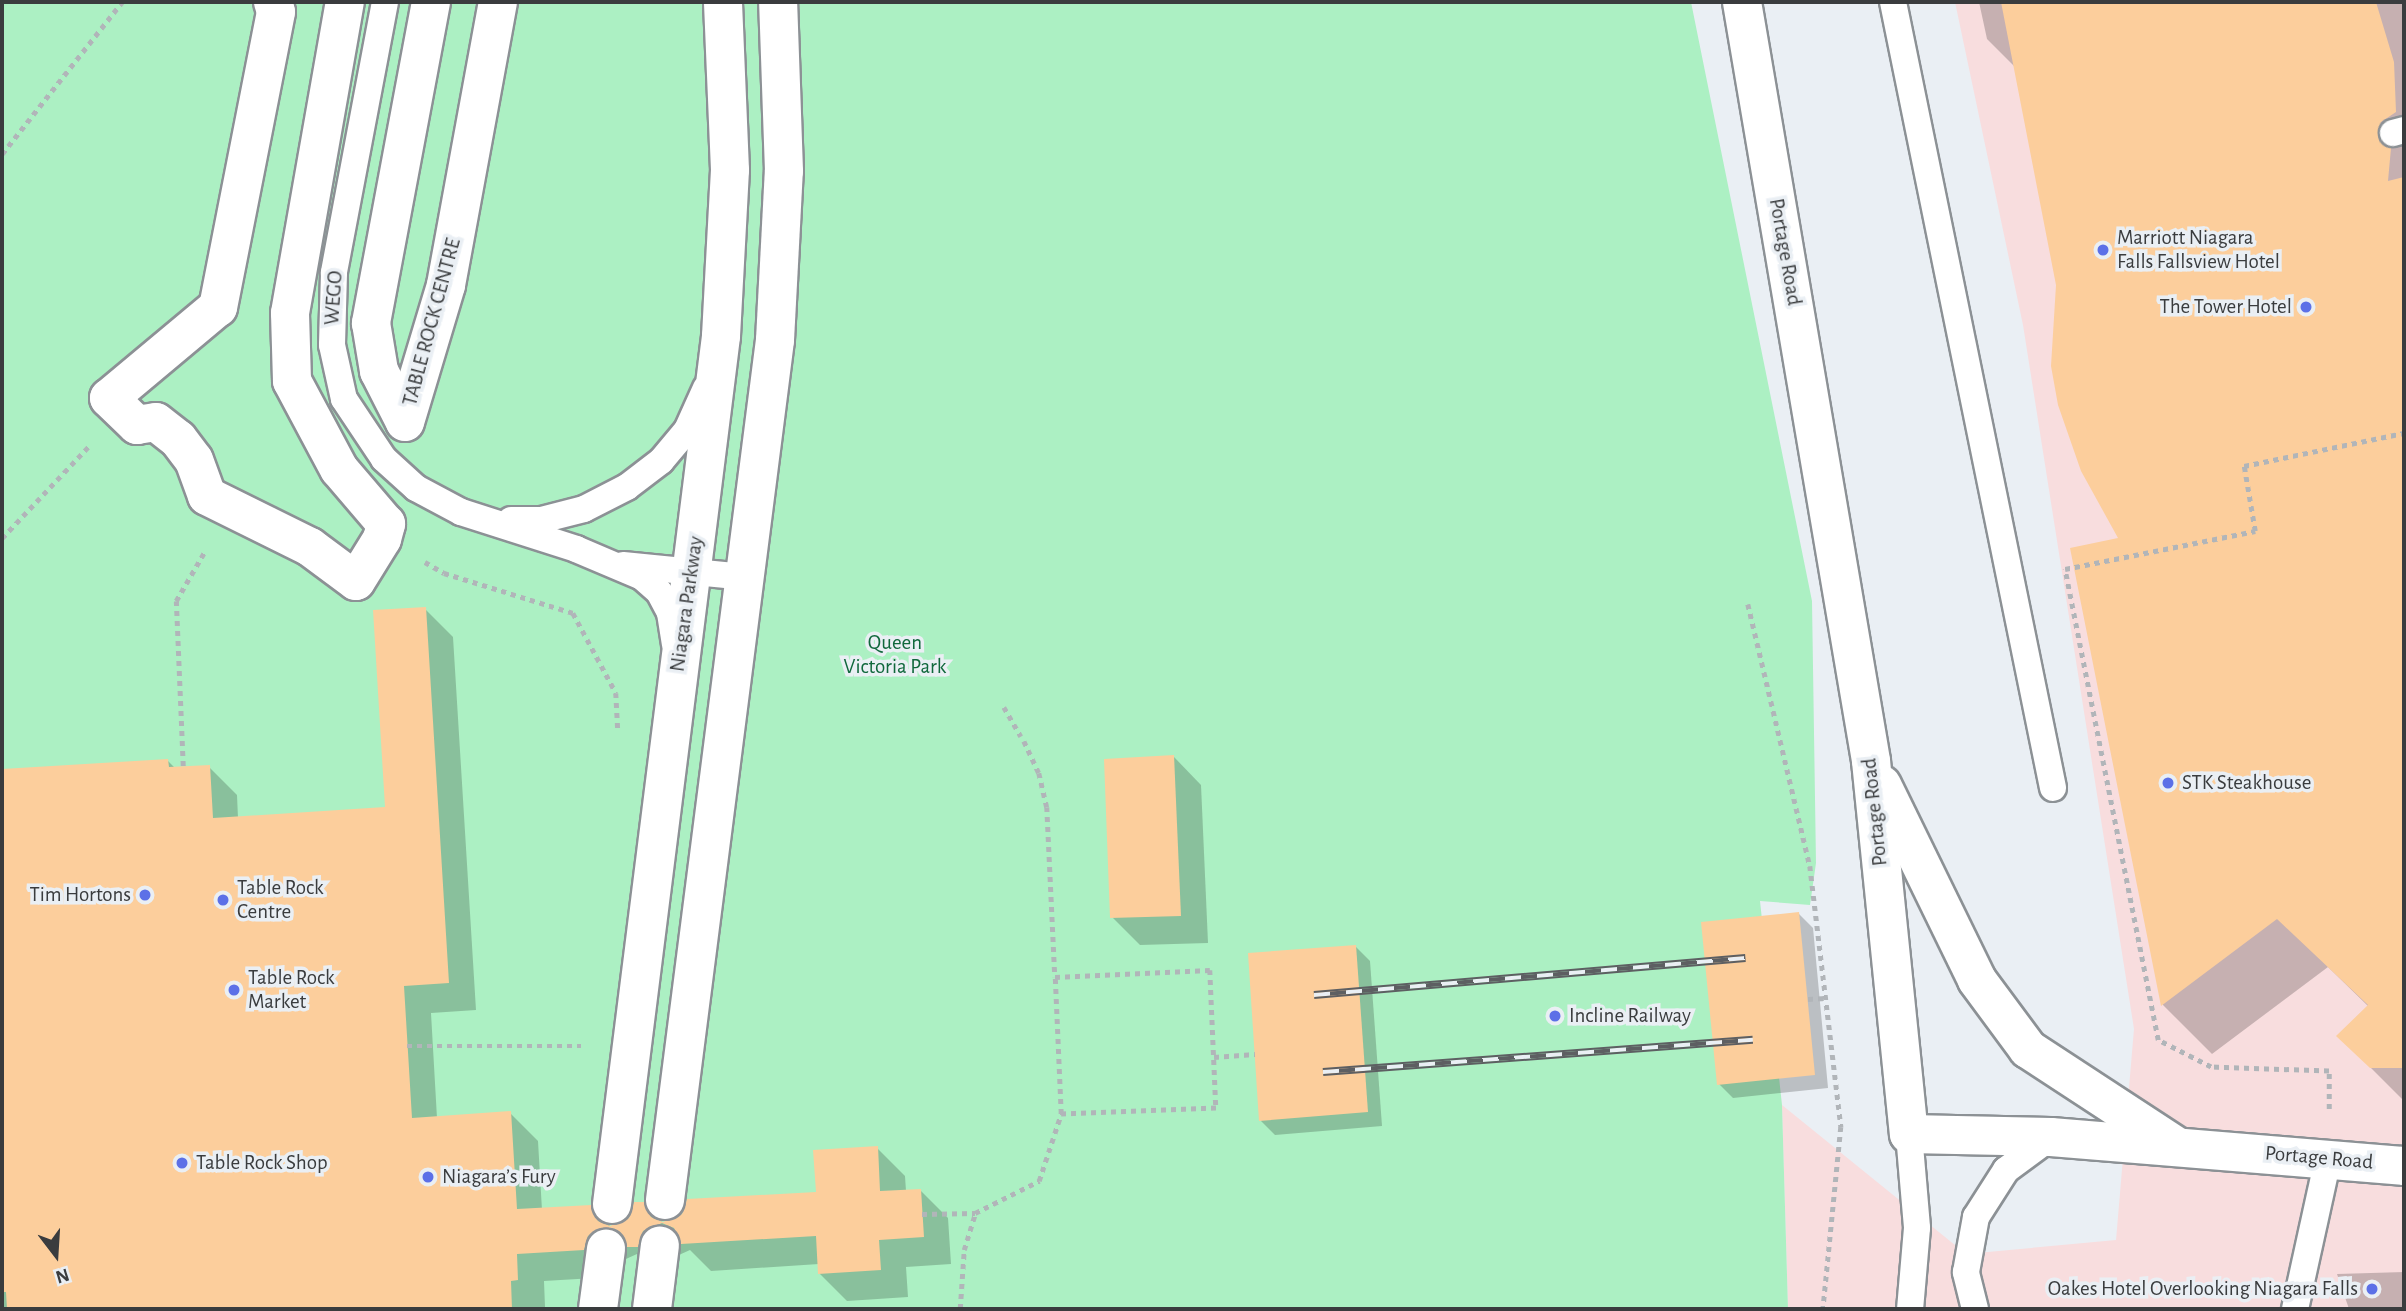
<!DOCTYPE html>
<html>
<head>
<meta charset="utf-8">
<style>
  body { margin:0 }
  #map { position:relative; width:2406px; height:1311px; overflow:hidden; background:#eaeff4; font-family:"Alegreya Sans",sans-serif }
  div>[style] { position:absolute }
  .commercial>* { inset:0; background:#f8ddde }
  .green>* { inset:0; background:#acf0c3 }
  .shadow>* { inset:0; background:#0003 }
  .building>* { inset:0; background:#fcce9c }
  .path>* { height:4.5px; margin-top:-2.25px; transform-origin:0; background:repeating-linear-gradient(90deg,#b1b5b9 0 5px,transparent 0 10px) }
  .roads { filter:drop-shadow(2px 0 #8c9195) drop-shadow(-2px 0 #8c9195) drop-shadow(0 2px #8c9195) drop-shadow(0 -2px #8c9195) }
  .lane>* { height:26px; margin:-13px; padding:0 13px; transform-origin:13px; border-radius:13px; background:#fff }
  .street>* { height:38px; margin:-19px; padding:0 19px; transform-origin:19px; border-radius:19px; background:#fff }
  .secondary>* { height:38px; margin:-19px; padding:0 19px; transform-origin:19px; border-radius:19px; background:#fff }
  .rail>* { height:8px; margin-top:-4px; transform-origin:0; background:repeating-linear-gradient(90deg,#eaeff4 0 16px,#5d5f62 0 32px); box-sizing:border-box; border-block:2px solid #5d5f62 }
  .dots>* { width:19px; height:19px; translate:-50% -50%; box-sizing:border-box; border:4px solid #eaeff4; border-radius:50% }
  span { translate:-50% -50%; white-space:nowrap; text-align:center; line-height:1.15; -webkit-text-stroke:7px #eaeff4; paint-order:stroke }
  .poi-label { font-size:21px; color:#3a3c3e }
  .left { translate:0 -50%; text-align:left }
  .right { translate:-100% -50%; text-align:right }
  .street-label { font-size:21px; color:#3a3c3e }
  .park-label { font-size:21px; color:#10683c }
  .frame { position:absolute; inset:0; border:4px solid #3a3c3e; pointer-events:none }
  .north { position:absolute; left:21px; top:1220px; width:70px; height:70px; -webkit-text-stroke:5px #eaeff4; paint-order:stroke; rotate:163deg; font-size:19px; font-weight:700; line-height:28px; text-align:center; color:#3a3c3e }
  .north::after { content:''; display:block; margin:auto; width:24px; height:32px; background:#3a3c3e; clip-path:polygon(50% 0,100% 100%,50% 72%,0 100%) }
</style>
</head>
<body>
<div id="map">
  <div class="commercial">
    <i style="clip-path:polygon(1955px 2px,2404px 2px,2404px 1309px,1788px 1309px,1782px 1105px,1966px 1254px,2116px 1240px,2134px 1029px,2023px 325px)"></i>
  </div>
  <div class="green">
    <i style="clip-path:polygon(2px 2px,1691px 2px,1812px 601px,1816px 863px,1810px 905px,1760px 901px,1782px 1105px,1788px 1309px,2px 1309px)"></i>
  </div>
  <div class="shadow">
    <i style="clip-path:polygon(1979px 2px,2404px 2px,2404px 1101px,2339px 1036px,2369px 1007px,2328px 967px,2212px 1054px,2163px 1005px,2073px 549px,2120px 539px,2058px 285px,2016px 68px,1987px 39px)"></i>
    <i style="clip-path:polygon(425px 609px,453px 637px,476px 1010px,431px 1013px,437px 1118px,510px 1113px,538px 1141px,542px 1210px,590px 1207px,611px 1227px,630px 1219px,643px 1204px,663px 1223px,683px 1215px,817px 1193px,877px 1148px,905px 1176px,906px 1191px,920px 1190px,948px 1218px,951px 1264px,906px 1267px,908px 1297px,847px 1301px,819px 1273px,819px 1264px,711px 1271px,690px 1250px,670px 1259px,657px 1274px,637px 1254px,617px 1263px,611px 1277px,544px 1281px,545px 1307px,538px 1309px,2px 1309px,2px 771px,167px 760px,175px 768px,209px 767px,237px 795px,238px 818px,387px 809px)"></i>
    <i style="clip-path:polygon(1174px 757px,1201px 785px,1208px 943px,1140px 945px,1112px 917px)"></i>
    <i style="clip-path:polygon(1799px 914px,1813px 928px,1828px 1088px,1733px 1098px,1719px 1084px)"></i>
    <i style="clip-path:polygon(1356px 947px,1370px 961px,1382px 1126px,1275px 1135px,1261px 1121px)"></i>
    <i style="clip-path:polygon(2404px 1272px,2404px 1309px,2349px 1309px,2337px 1274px)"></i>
  </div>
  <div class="building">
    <i style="clip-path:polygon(2001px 2px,2376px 2px,2394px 62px,2396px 112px,2381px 122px,2378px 136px,2391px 148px,2388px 181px,2404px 177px,2404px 1068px,2370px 1068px,2336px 1036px,2368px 1005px,2277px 919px,2161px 1006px,2070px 548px,2118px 538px,2081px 471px,2058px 405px,2051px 366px,2056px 285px)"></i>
    <i style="clip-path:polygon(426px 607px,449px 983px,404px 986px,412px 1118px,511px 1111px,517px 1209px,591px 1205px,598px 1221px,610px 1226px,629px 1218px,634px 1202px,644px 1202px,651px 1217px,663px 1222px,682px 1214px,687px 1199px,816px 1192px,813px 1150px,878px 1146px,880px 1191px,921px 1189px,924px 1237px,879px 1240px,881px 1270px,818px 1274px,816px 1236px,681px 1244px,674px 1228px,662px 1223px,643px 1231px,638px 1247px,627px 1247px,619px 1231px,598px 1229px,588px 1236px,584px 1250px,517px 1254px,518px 1280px,511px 1281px,512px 1309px,7px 1309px,6px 1292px,2px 1292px,2px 769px,168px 759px,169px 767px,210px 765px,213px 818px,385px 807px,373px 610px)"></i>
    <i style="clip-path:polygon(1174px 755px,1181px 916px,1110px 918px,1104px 759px)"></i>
    <i style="clip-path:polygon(1799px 912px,1815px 1075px,1717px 1085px,1701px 922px)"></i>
    <i style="clip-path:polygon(1356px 945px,1368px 1112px,1259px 1121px,1248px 953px)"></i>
  </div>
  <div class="path">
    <i style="left:2px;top:154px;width:194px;rotate:-51.7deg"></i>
    <i style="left:2px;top:538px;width:127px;rotate:-46.6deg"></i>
    <i style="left:425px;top:562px;width:22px;rotate:30deg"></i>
    <i style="left:444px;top:573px;width:135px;rotate:17.2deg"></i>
    <i style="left:573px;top:613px;width:91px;rotate:61.7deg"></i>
    <i style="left:616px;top:693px;width:38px;rotate:87deg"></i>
    <i style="left:1748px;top:604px;width:269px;rotate:76.7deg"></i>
    <i style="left:1810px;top:866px;width:263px;rotate:83.2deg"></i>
    <i style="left:1841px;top:1127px;width:183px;rotate:95.6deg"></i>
    <i style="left:1004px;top:707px;width:34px;rotate:60deg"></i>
    <i style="left:1024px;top:741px;width:35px;rotate:65deg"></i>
    <i style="left:1039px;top:773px;width:35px;rotate:77deg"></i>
    <i style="left:1047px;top:807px;width:170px;rotate:87.3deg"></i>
    <i style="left:183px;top:766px;width:165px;rotate:-92.4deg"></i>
    <i style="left:176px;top:601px;width:58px;rotate:-59.9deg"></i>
    <i style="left:1808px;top:999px;width:18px;rotate:-3deg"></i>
    <i style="left:407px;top:1046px;width:174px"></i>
    <i style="left:1214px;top:1057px;width:41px;rotate:-4.2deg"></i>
    <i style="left:2329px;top:1109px;width:38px;rotate:-90deg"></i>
    <i style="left:2329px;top:1071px;width:118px;rotate:-178.1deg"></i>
    <i style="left:2211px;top:1067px;width:59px;rotate:-153deg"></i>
    <i style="left:2158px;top:1040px;width:480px;rotate:-101.2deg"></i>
    <i style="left:2065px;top:569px;width:194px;rotate:-11.3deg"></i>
    <i style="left:2255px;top:531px;width:66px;rotate:-99.6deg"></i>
    <i style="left:2244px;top:466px;width:163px;rotate:-11.7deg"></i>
    <i style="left:922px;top:1214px;width:53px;rotate:-1.1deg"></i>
    <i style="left:975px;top:1213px;width:72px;rotate:-26.6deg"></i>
    <i style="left:1039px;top:1181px;width:71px;rotate:-71.8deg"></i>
    <i style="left:1061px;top:1114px;width:137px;rotate:-92.5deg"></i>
    <i style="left:1055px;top:977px;width:155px;rotate:-2.6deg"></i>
    <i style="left:1210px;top:970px;width:138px;rotate:87.5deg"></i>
    <i style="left:1216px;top:1108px;width:155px;rotate:177.8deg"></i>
    <i style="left:960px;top:1309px;width:59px;rotate:-86.1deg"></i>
    <i style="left:964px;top:1250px;width:39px;rotate:-73deg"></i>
  </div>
  <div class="roads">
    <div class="lane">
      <i style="left:385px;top:2px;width:276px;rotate:100.7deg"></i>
      <i style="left:334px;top:273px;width:72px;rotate:91.6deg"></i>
      <i style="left:332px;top:345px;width:55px;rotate:77.5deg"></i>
      <i style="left:344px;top:399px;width:72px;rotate:56.3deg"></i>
      <i style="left:384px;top:459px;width:43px;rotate:42.2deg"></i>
      <i style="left:416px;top:488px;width:51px;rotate:28.1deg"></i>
      <i style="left:461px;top:512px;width:121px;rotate:17.8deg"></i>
      <i style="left:576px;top:549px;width:72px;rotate:23deg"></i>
      <i style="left:642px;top:577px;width:23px;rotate:41deg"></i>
      <i style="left:659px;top:592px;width:24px;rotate:62deg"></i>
      <i style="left:670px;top:613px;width:31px;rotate:81deg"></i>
      <i style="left:1893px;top:2px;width:802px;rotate:78.49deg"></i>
      <i style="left:2393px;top:133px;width:11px;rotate:-15deg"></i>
      <i style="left:511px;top:520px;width:30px"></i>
      <i style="left:541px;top:520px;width:44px;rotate:-14.3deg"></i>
      <i style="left:584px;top:509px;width:48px;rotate:-27.1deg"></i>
      <i style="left:627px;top:487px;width:43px;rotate:-37.4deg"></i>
      <i style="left:661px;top:461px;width:40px;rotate:-50deg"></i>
      <i style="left:687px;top:430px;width:46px;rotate:-65.7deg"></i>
      <i style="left:623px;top:565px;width:124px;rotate:5.6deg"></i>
      <i style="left:1909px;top:1134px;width:94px;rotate:85.1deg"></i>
      <i style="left:1917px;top:1228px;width:81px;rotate:94.9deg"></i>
      <i style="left:1975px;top:1309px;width:38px;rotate:-104deg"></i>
      <i style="left:1966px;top:1272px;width:56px;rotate:-79.7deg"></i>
      <i style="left:1976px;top:1217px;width:56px;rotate:-57.4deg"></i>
      <i style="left:2006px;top:1170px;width:56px;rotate:-36.3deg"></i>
      <i style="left:2295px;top:1309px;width:154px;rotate:-77.6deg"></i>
    </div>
    <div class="street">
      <i style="left:273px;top:2px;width:10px;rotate:73deg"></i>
      <i style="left:276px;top:12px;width:301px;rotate:101.1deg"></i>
      <i style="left:218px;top:307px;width:142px;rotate:140.1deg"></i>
      <i style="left:109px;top:398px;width:39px;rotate:44deg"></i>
      <i style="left:137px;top:425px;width:19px;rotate:-9deg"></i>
      <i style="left:156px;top:422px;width:28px;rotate:38deg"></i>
      <i style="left:178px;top:439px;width:26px;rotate:53deg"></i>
      <i style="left:194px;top:460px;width:38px;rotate:70deg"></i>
      <i style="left:207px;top:496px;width:115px;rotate:26.3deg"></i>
      <i style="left:310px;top:547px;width:57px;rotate:36.5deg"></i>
      <i style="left:356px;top:581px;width:49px;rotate:-58.2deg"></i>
      <i style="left:382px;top:539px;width:16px;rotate:-75deg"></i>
      <i style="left:386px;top:524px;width:72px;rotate:-130.5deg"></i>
      <i style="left:339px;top:469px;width:100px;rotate:-118.1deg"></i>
      <i style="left:292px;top:381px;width:68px;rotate:-91.7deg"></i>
      <i style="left:290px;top:313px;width:316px;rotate:-80deg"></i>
      <i style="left:431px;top:2px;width:327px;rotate:100.6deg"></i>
      <i style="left:371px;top:323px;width:49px;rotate:80.5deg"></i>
      <i style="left:379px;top:371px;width:57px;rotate:63deg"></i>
      <i style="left:405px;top:422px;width:143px;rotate:-73.3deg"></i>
      <i style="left:446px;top:285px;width:288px;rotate:-79.6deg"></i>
    </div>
    <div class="secondary">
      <i style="left:1742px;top:2px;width:770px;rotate:80.35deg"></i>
      <i style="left:1871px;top:761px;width:375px;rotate:84.2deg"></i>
      <i style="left:1909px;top:1134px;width:142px;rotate:1.2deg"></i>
      <i style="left:2051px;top:1137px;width:354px;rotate:4.7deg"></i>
      <i style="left:1882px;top:785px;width:217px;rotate:64deg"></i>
      <i style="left:1977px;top:980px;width:86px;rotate:53.5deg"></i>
      <i style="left:2028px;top:1049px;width:173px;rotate:33.2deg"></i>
      <i style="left:665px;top:1200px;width:867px;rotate:-82.71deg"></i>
      <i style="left:775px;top:340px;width:169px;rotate:-87deg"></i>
      <i style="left:784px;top:171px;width:169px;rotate:-92deg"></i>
      <i style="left:612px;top:1204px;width:875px;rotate:-82.84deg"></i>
      <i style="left:721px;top:336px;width:166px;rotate:-86.9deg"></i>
      <i style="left:730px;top:170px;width:168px;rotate:-92.4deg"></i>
      <i style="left:598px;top:1309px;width:61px;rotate:-82.4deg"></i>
      <i style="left:652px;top:1309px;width:64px;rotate:-82.9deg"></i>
    </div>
  </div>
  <div class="rail">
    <i style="left:1314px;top:995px;width:433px;rotate:-4.9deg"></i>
    <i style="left:1323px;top:1072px;width:431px;rotate:-4.3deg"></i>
  </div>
  <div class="dots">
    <i style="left:2103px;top:250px;background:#5c70e7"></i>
    <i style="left:2306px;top:307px;background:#5c70e7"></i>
    <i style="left:2168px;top:783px;background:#5c70e7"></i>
    <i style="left:145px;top:895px;background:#5c70e7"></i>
    <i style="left:223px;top:900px;background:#5c70e7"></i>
    <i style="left:234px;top:990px;background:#5c70e7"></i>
    <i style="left:1555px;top:1016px;background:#5c70e7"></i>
    <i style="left:182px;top:1163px;background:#5c70e7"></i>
    <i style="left:428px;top:1177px;background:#5c70e7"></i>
    <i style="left:2372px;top:1289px;background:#5c70e7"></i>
  </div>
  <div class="poi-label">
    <span class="left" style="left:2117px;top:250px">Marriott Niagara<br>Falls Fallsview Hotel</span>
    <span class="right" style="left:2292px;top:307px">The Tower Hotel</span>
    <span class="left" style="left:2182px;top:783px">STK Steakhouse</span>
    <span class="left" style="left:237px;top:900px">Table Rock<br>Centre</span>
    <span class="right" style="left:131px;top:895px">Tim Hortons</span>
    <span class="left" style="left:248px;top:990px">Table Rock<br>Market</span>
    <span class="left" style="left:1569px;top:1016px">Incline Railway</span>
    <span class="left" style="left:196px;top:1163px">Table Rock Shop</span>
    <span class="left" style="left:442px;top:1177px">Niagara’s Fury</span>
    <span class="right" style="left:2358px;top:1289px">Oakes Hotel Overlooking Niagara Falls</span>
  </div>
  <div class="street-label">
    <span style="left:1785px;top:252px;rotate:80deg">Portage Road</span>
    <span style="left:334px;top:298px;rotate:-86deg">WEGO</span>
    <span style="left:432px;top:322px;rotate:-75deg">TABLE ROCK CENTRE</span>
    <span style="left:687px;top:604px;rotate:-82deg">Niagara Parkway</span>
    <span style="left:1875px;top:812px;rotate:-96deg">Portage Road</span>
    <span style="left:2319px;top:1158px;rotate:5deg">Portage Road</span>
  </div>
  <div class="park-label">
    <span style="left:895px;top:655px">Queen<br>Victoria Park</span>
  </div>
  <div class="frame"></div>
  <div class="north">N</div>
</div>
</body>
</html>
